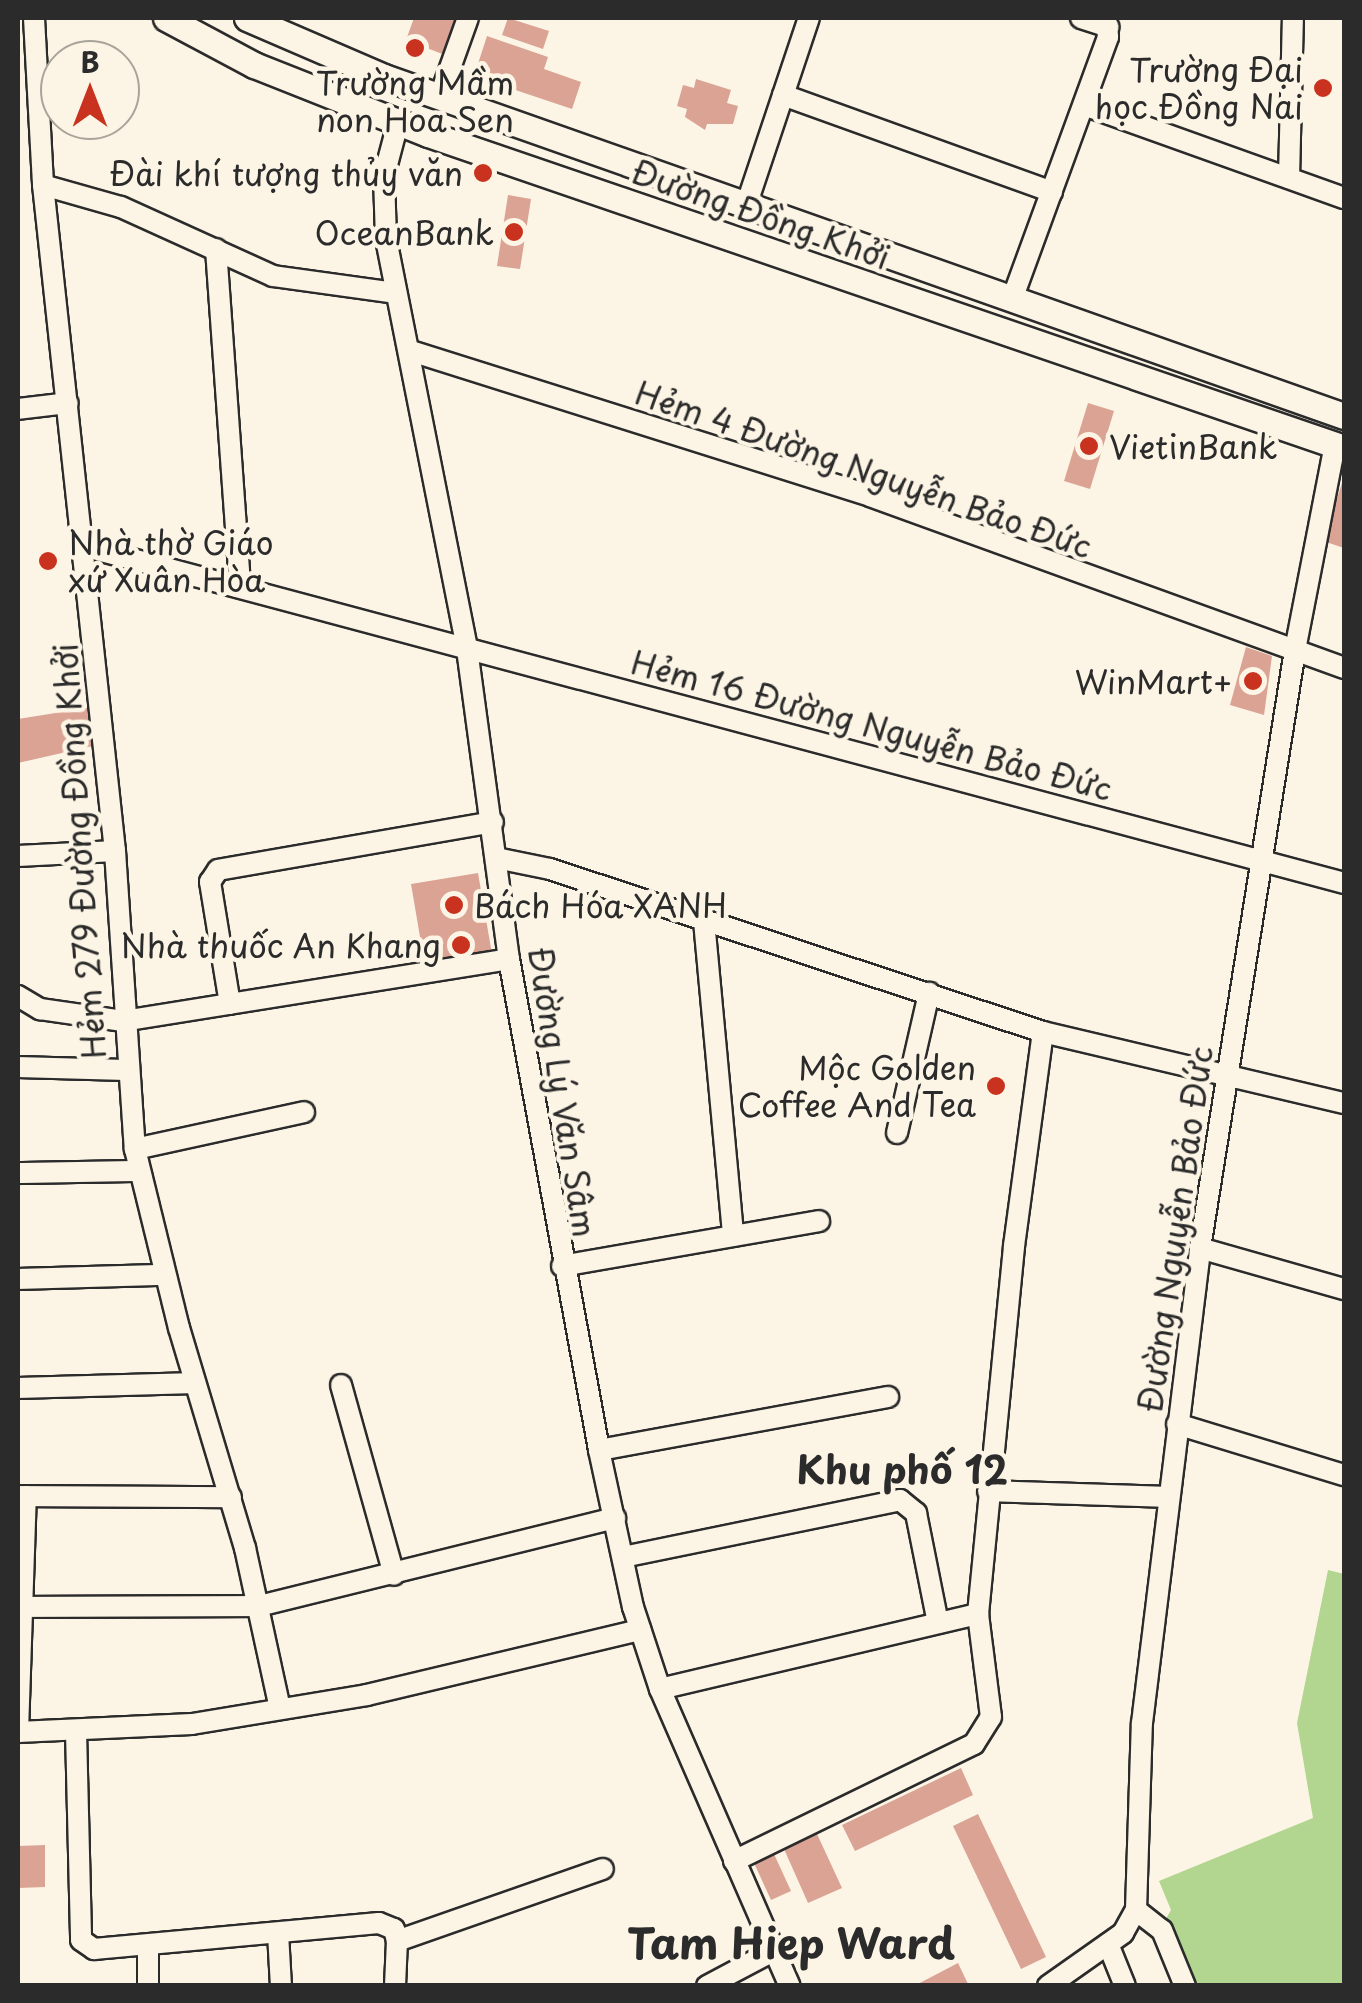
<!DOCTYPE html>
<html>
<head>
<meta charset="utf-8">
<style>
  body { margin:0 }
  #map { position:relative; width:1362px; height:2003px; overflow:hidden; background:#fcf5e5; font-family:"Playpen Sans",sans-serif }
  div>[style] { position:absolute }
  .green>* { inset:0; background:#b2d590 }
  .building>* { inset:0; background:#daa393 }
  .roads { filter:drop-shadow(2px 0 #2b2b2b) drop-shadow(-2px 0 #2b2b2b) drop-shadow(0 2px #2b2b2b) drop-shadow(0 -2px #2b2b2b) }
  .minor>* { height:20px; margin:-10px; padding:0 10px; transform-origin:10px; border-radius:10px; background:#fcf5e5 }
  .major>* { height:25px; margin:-12.5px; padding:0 12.5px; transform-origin:12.5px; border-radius:12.5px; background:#fcf5e5 }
  .dots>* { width:28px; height:28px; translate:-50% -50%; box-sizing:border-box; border:5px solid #fcf5e5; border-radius:50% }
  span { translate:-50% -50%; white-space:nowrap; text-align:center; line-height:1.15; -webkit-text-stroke:9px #fcf5e5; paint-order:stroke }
  .poi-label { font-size:32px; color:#2b2b2b }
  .right { translate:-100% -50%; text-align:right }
  .left { translate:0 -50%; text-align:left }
  .street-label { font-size:32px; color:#2b2b2b }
  .quarter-label { font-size:38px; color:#2b2b2b; font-weight:700 }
  .district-label { font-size:42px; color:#2b2b2b; font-weight:700 }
  .frame { position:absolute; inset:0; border:20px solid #2b2b2b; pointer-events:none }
  .north { position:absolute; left:40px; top:40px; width:100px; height:100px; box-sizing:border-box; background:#fcf5e5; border:2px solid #a8a49b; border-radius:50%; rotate:0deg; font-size:28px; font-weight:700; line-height:40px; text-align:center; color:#2b2b2b }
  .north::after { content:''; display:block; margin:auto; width:35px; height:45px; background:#c8321e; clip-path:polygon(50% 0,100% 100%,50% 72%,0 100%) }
</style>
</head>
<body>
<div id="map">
  <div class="green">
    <i style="clip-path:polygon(1328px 1570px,1344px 1574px,1344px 1985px,1189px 1985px,1164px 1922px,1171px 1910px,1159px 1881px,1313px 1818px,1297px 1723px)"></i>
  </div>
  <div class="building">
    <i style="clip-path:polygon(414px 18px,459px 18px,445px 55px,406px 40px)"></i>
    <i style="clip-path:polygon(508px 18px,549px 31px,543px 49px,502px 35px)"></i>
    <i style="clip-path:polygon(487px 36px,548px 57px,544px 69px,581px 82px,572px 109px,474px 76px)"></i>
    <i style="clip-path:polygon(696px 79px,731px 90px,727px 103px,738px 106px,733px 124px,707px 124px,705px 130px,685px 117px,687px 109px,677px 106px,683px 85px,694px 88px)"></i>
    <i style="clip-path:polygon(508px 195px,531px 199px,520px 269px,497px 266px)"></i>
    <i style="clip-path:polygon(1088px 403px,1114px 411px,1090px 489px,1064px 481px)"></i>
    <i style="clip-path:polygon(1344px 477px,1344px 548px,1323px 541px)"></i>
    <i style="clip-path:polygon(1246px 647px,1272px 656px,1264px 715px,1230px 705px)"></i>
    <i style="clip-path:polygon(93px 707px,97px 745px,18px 763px,18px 719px)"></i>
    <i style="clip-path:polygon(478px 873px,492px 954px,425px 966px,411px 884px)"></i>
    <i style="clip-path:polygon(961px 1768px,973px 1795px,855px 1851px,842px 1825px)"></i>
    <i style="clip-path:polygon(978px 1814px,1046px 1957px,1021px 1969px,953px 1826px)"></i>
    <i style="clip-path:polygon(817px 1834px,842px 1888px,808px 1903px,784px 1849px)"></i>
    <i style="clip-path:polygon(45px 1845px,45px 1887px,18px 1888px,18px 1846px)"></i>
    <i style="clip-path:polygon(774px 1854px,791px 1891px,771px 1900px,754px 1863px)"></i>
    <i style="clip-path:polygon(958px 1963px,969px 1986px,914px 1986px)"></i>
  </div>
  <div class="roads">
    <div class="minor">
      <i style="left:34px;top:18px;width:167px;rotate:86.9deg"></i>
      <i style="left:43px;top:185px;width:670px;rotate:83.83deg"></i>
      <i style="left:115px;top:851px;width:299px;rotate:86.2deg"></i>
      <i style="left:135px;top:1149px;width:184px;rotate:76.2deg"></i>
      <i style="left:179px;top:1328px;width:230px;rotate:73.3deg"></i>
      <i style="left:245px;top:1548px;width:164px;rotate:77.7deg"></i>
      <i style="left:1081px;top:18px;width:29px;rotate:18deg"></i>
      <i style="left:783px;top:95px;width:286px;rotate:19.8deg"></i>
      <i style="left:440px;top:96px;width:83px;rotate:-70.3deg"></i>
      <i style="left:1084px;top:105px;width:276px;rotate:19.7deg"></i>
      <i style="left:398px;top:123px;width:55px;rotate:104.8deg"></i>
      <i style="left:384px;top:176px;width:63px;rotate:88.2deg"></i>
      <i style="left:386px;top:239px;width:418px;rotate:78.8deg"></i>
      <i style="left:467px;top:649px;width:313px;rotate:82.3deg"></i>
      <i style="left:509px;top:959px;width:499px;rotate:79.6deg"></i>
      <i style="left:599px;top:1450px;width:161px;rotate:77.8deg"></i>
      <i style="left:633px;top:1607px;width:86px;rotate:71.8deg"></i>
      <i style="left:660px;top:1689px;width:324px;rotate:66.4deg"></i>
      <i style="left:1289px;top:178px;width:160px;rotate:-88.6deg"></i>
      <i style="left:43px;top:185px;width:81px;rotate:15.8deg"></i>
      <i style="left:121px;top:207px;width:167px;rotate:24.4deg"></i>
      <i style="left:273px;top:276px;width:124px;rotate:7.9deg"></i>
      <i style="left:748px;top:200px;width:192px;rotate:-71.5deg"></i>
      <i style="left:216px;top:249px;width:339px;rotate:85.9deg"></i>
      <i style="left:1014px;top:294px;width:274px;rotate:-69.9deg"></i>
      <i style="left:1108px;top:37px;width:19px;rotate:-96deg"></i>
      <i style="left:411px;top:351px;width:481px;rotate:17.5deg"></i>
      <i style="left:870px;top:496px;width:504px;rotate:19.94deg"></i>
      <i style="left:18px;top:409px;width:50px;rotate:-6.8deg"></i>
      <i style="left:83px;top:546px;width:1305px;rotate:14.96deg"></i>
      <i style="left:18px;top:856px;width:97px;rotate:-3deg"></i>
      <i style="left:501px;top:859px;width:50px;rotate:11.5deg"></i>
      <i style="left:550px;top:869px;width:519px;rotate:18.3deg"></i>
      <i style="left:1043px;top:1032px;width:309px;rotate:13.3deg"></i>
      <i style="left:704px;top:921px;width:316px;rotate:84.7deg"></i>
      <i style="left:18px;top:996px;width:26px;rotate:31deg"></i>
      <i style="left:40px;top:1009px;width:84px;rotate:8.2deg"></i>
      <i style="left:123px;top:1021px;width:391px;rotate:-9.1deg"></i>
      <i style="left:230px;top:1004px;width:124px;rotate:-99.3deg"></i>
      <i style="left:210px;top:882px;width:14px;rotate:-56deg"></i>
      <i style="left:218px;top:870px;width:279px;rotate:-9.9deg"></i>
      <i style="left:18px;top:1067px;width:107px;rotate:1.6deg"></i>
      <i style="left:897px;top:1133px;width:144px;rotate:-77.1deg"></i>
      <i style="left:135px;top:1149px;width:173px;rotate:-12.3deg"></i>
      <i style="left:18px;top:1173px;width:120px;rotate:-1deg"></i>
      <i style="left:1200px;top:1248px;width:150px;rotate:15.9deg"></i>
      <i style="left:562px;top:1266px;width:261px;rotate:-9.9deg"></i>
      <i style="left:18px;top:1279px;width:147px;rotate:-1.6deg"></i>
      <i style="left:341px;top:1385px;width:197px;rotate:74.4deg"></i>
      <i style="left:18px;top:1388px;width:177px;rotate:-1.6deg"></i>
      <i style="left:1177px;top:1424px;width:175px;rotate:17deg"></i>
      <i style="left:599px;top:1450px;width:294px;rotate:-10.4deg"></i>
      <i style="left:988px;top:1491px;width:180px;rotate:1.9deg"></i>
      <i style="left:18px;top:1496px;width:213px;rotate:0.3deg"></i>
      <i style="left:623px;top:1557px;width:283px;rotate:-11.6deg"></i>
      <i style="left:900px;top:1500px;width:21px;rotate:39deg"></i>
      <i style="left:916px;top:1513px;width:112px;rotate:78.7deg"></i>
      <i style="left:18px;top:1607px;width:241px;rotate:-0.2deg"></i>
      <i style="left:259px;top:1606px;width:367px;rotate:-13.9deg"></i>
      <i style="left:660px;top:1689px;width:327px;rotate:-13.3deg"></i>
      <i style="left:978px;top:1614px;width:370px;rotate:-84.4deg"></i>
      <i style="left:1014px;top:1246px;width:216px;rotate:-82.3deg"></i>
      <i style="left:76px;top:1731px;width:209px;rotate:88.6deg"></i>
      <i style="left:81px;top:1940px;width:16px;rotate:35deg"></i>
      <i style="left:94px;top:1949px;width:286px;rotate:-5.2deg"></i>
      <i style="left:379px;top:1923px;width:16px;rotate:22deg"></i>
      <i style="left:394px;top:1929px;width:12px;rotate:76deg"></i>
      <i style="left:397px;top:1941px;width:218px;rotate:-19.3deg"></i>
      <i style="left:18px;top:1732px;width:174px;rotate:-2.6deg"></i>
      <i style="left:192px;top:1724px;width:177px;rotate:-9.4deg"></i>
      <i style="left:367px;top:1695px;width:281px;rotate:-13.4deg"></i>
      <i style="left:18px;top:1732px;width:236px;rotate:-88.1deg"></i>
      <i style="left:734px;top:1861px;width:267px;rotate:-26deg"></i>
      <i style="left:974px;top:1744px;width:32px;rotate:-58deg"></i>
      <i style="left:991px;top:1717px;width:104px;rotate:-97.2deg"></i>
      <i style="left:1136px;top:1910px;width:33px;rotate:38deg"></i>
      <i style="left:1162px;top:1930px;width:61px;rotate:67.7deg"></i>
      <i style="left:278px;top:1933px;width:53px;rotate:86.8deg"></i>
      <i style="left:1108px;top:1944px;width:45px;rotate:68deg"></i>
      <i style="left:148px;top:1946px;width:40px;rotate:90deg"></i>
      <i style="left:395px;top:1986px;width:45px;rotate:-87.5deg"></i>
      <i style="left:707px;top:1986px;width:75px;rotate:-27.9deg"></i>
      <i style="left:1048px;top:1986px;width:92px;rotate:-35.2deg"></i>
      <i style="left:1123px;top:1933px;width:26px;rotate:-61deg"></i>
      <i style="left:1136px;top:1910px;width:187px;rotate:-88.2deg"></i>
      <i style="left:1142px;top:1723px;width:479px;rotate:-83deg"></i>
      <i style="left:1200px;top:1248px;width:605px;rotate:-80.97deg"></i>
      <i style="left:1295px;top:650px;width:210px;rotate:-79deg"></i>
    </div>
    <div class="major">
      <i style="left:166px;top:18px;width:100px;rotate:28.1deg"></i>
      <i style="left:254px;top:65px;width:187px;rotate:21.6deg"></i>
      <i style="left:428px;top:134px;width:968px;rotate:18.92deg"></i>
      <i style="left:247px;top:18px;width:149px;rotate:23.3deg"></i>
      <i style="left:384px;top:77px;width:1018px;rotate:19.45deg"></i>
    </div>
  </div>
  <div class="dots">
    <i style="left:415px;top:48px;background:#c8321e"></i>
    <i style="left:1323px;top:88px;background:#c8321e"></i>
    <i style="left:483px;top:173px;background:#c8321e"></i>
    <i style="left:514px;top:232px;background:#c8321e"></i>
    <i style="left:1089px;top:446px;background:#c8321e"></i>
    <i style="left:48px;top:561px;background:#c8321e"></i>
    <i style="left:1253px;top:681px;background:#c8321e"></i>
    <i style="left:454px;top:905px;background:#c8321e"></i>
    <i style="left:461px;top:945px;background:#c8321e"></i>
    <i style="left:996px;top:1086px;background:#c8321e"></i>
  </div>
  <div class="poi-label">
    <span class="right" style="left:1303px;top:88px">Trường Đại<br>học Đồng Nai</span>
    <span style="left:415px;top:101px">Trường Mầm<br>non Hoa Sen</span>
    <span class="right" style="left:463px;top:173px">Đài khí tượng thủy văn</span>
    <span class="right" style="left:494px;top:232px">OceanBank</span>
    <span class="left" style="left:1109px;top:446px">VietinBank</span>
    <span class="left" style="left:68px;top:561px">Nhà thờ Giáo<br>xứ Xuân Hòa</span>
    <span class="right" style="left:1233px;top:681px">WinMart+</span>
    <span class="left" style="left:474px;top:905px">Bách Hóa XANH</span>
    <span class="right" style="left:441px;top:945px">Nhà thuốc An Khang</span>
    <span class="right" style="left:976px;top:1086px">Mộc Golden<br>Coffee And Tea</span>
  </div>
  <div class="street-label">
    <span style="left:761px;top:214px;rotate:19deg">Đường Đồng Khởi</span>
    <span style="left:864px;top:469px;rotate:19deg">Hẻm 4 Đường Nguyễn Bảo Đức</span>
    <span style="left:872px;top:725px;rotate:15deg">Hẻm 16 Đường Nguyễn Bảo Đức</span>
    <span style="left:79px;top:851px;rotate:-94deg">Hẻm 279 Đường Đồng Khởi</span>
    <span style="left:563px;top:1092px;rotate:81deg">Đường Lý Văn Sâm</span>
    <span style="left:1175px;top:1229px;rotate:-82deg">Đường Nguyễn Bảo Đức</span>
  </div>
  <div class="quarter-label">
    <span style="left:902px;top:1469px">Khu phố 12</span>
  </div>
  <div class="district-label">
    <span style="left:791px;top:1942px">Tam Hiep Ward</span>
  </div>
  <div class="frame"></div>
  <div class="north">B</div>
</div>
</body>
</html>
